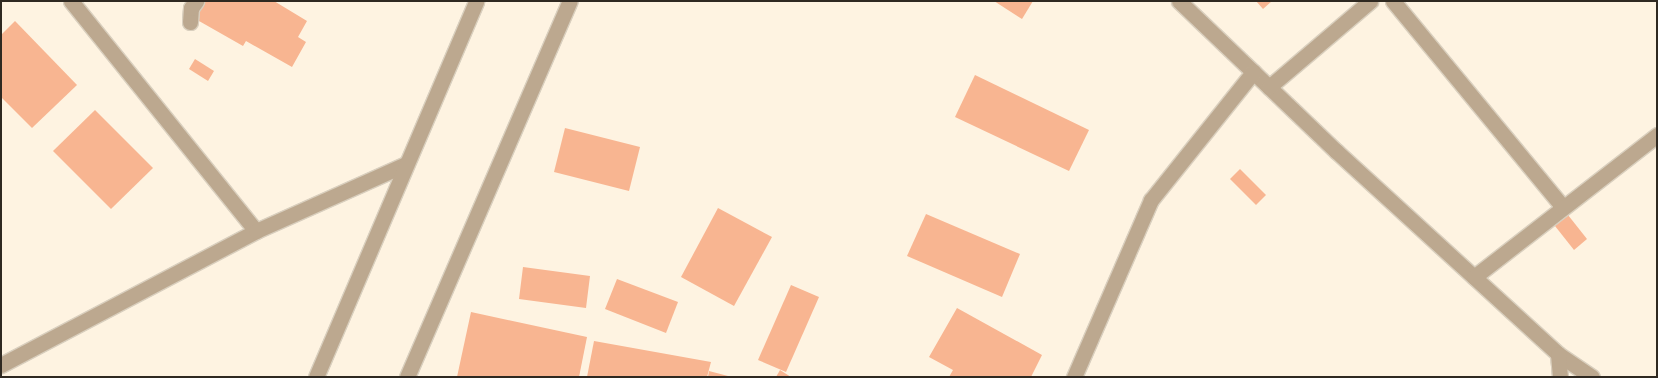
<!DOCTYPE html>
<html>
<head>
<meta charset="utf-8">
<style>
  body { margin:0 }
  #map { position:relative; width:1658px; height:378px; overflow:hidden; background:#fef3e1; font-family:"Source Sans 3",sans-serif }
  div>[style] { position:absolute }
  .building>* { inset:0; background:#f8b591 }
  .roads { filter:drop-shadow(1px 0 #d9cfbe) drop-shadow(-1px 0 #d9cfbe) drop-shadow(0 1px #d9cfbe) drop-shadow(0 -1px #d9cfbe) }
  .minor>* { height:15px; margin:-7.5px; padding:0 7.5px; transform-origin:7.5px; border-radius:7.5px; background:#bca88f }
  span { translate:-50% -50%; white-space:nowrap; text-align:center; line-height:1.15; -webkit-text-stroke:4.5px #fef3e1; paint-order:stroke }
  .frame { position:absolute; inset:0; border:2px solid #2f2921; pointer-events:none }
</style>
</head>
<body>
<div id="map">
  <div class="building">
    <i style="clip-path:polygon(202px 1px,274px 1px,307px 21px,298px 37px,306px 42px,292px 67px,246px 41px,243px 46px,192px 17px)"></i>
    <i style="clip-path:polygon(994px 1px,1033px 1px,1022px 19px)"></i>
    <i style="clip-path:polygon(1256px 1px,1272px 1px,1263px 9px)"></i>
    <i style="clip-path:polygon(15px 21px,77px 85px,32px 128px,1px 97px,1px 35px)"></i>
    <i style="clip-path:polygon(195px 59px,214px 71px,208px 81px,189px 69px)"></i>
    <i style="clip-path:polygon(975px 75px,1089px 130px,1069px 171px,955px 117px)"></i>
    <i style="clip-path:polygon(95px 110px,153px 168px,111px 209px,53px 151px)"></i>
    <i style="clip-path:polygon(565px 128px,640px 147px,629px 191px,554px 172px)"></i>
    <i style="clip-path:polygon(1240px 169px,1266px 195px,1256px 205px,1230px 179px)"></i>
    <i style="clip-path:polygon(718px 208px,772px 237px,734px 306px,681px 277px)"></i>
    <i style="clip-path:polygon(926px 214px,1020px 254px,1002px 297px,907px 256px)"></i>
    <i style="clip-path:polygon(1568px 215px,1587px 239px,1574px 250px,1555px 226px)"></i>
    <i style="clip-path:polygon(523px 267px,590px 276px,586px 308px,519px 299px)"></i>
    <i style="clip-path:polygon(617px 279px,678px 302px,666px 333px,605px 309px)"></i>
    <i style="clip-path:polygon(791px 285px,819px 297px,786px 372px,758px 360px)"></i>
    <i style="clip-path:polygon(957px 308px,1042px 355px,1031px 377px,949px 377px,953px 370px,929px 357px)"></i>
    <i style="clip-path:polygon(471px 312px,587px 337px,579px 377px,457px 377px)"></i>
    <i style="clip-path:polygon(594px 341px,711px 362px,707px 377px,587px 377px)"></i>
    <i style="clip-path:polygon(780px 370px,791px 377px,776px 377px)"></i>
    <i style="clip-path:polygon(709px 371px,728px 376px,728px 377px,708px 377px)"></i>
  </div>
  <div class="roads">
    <div class="minor">
      <i style="left:71px;top:1px;width:295px;rotate:51.2deg"></i>
      <i style="left:1179px;top:1px;width:217px;rotate:43.7deg"></i>
      <i style="left:1336px;top:151px;width:301px;rotate:42.4deg"></i>
      <i style="left:1558px;top:354px;width:41px;rotate:34.1deg"></i>
      <i style="left:1393px;top:1px;width:267px;rotate:50.5deg"></i>
      <i style="left:190px;top:22px;width:14px;rotate:-86deg"></i>
      <i style="left:191px;top:8px;width:9px;rotate:-54deg"></i>
      <i style="left:1269px;top:87px;width:133px;rotate:-40.4deg"></i>
      <i style="left:1474px;top:277px;width:232px;rotate:-37.8deg"></i>
      <i style="left:1558px;top:354px;width:23px;rotate:85deg"></i>
      <i style="left:1px;top:365px;width:288px;rotate:-27.7deg"></i>
      <i style="left:256px;top:231px;width:164px;rotate:-24.1deg"></i>
      <i style="left:316px;top:377px;width:409px;rotate:-66.9deg"></i>
      <i style="left:407px;top:377px;width:410px;rotate:-66.6deg"></i>
      <i style="left:1074px;top:377px;width:193px;rotate:-66.5deg"></i>
      <i style="left:1151px;top:200px;width:164px;rotate:-51.4deg"></i>
    </div>
  </div>
  <div class="frame"></div>
</div>
</body>
</html>
